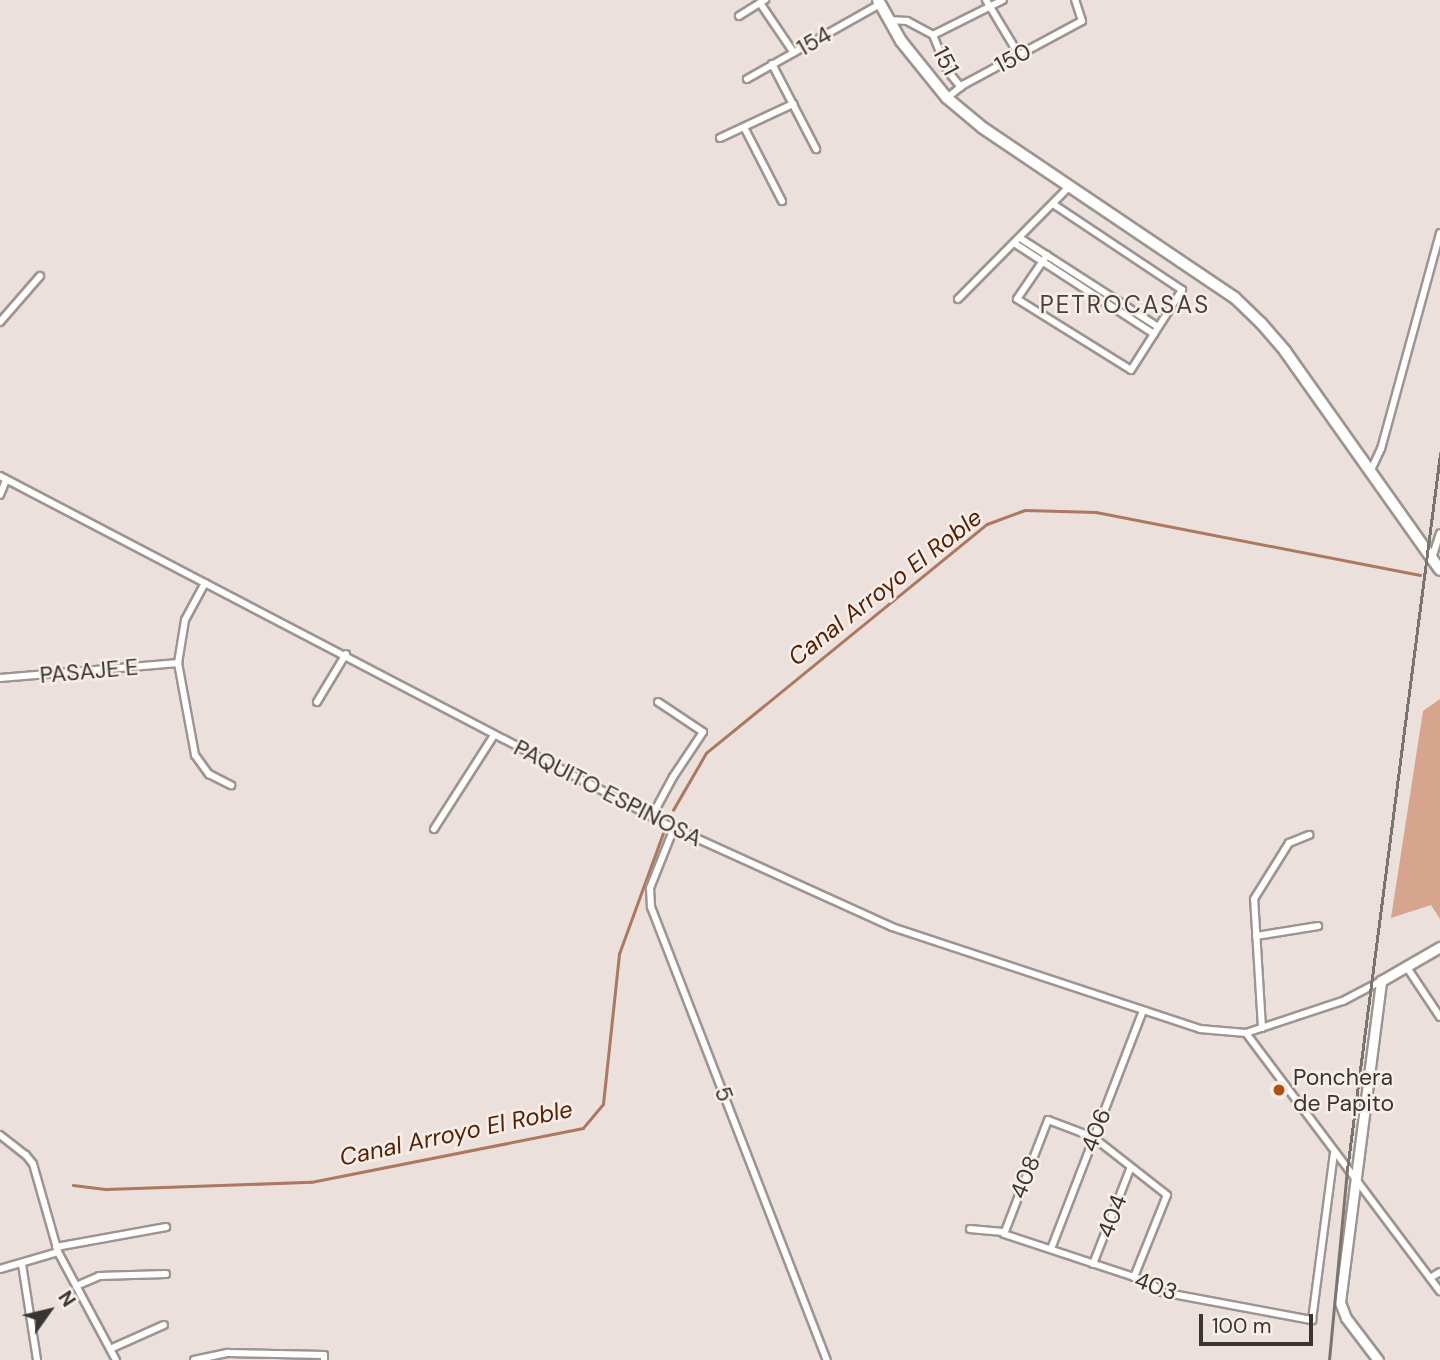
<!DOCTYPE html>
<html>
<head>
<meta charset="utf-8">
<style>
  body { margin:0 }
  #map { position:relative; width:1440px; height:1360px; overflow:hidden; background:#ebe0db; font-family:"DM Sans",sans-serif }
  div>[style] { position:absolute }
  .green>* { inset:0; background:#d7a58d }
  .stream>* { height:2.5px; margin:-1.25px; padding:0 1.25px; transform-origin:1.25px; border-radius:1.25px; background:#ac7860 }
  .roads { filter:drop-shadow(2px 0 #9e9490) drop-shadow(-2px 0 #9e9490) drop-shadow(0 2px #9e9490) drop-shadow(0 -2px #9e9490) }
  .minor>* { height:6px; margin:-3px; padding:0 3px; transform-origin:3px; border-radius:3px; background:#fff }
  .secondary>* { height:9px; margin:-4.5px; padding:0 4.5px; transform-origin:4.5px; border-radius:4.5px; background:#fff }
  .primary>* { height:10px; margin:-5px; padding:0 5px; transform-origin:5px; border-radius:5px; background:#fff }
  .rail>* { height:2.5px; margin:-1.25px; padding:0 1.25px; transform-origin:1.25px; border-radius:1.25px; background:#7b7572 }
  .dots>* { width:19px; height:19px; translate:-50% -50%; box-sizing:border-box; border:4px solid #f8eee9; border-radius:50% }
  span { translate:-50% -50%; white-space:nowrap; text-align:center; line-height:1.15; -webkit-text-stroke:5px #f8eee9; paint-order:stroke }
  .street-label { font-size:23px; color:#393533 }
  .poi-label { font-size:23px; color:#393533 }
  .left { translate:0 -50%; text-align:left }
  .neighbourhood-label { font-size:24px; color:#48403c; letter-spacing:2px }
  .water-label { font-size:24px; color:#532104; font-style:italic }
  .north { position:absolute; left:14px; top:1276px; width:70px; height:70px; -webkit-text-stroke:5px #f8eee9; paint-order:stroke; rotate:56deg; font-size:19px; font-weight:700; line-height:28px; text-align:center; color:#393533 }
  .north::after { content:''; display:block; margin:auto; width:24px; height:32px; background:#393533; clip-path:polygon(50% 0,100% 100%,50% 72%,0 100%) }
  .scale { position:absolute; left:1199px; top:1314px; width:114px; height:32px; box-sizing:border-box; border:4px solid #393533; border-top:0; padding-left:9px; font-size:21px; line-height:24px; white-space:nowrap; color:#393533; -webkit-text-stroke:5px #f8eee9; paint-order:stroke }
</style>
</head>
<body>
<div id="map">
  <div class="green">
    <i style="clip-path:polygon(1440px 699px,1440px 919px,1431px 905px,1391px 918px,1423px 711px)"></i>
  </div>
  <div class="stream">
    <i style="left:673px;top:810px;width:66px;rotate:-59.9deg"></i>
    <i style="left:706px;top:753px;width:362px;rotate:-39.2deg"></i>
    <i style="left:987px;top:524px;width:40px;rotate:-20.2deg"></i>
    <i style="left:1025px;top:510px;width:71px;rotate:1.6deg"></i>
    <i style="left:1096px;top:512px;width:330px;rotate:11deg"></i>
    <i style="left:73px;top:1185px;width:34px;rotate:7deg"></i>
    <i style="left:107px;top:1189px;width:204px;rotate:-2deg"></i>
    <i style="left:311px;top:1182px;width:277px;rotate:-11.2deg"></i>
    <i style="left:583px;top:1128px;width:31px;rotate:-50deg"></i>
    <i style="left:603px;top:1104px;width:151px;rotate:-83.9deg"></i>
    <i style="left:619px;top:954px;width:129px;rotate:-70deg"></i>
  </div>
  <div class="roads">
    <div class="minor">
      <i style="left:986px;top:0;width:64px;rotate:59deg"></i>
      <i style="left:760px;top:3px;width:60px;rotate:55.8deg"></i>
      <i style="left:739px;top:16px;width:31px;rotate:-32deg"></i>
      <i style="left:889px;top:20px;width:18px;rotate:3deg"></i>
      <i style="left:907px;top:21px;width:30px;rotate:28deg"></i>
      <i style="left:933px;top:35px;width:78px;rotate:-26.6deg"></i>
      <i style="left:933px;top:35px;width:38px;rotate:68deg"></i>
      <i style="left:947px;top:70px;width:22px;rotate:51deg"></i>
      <i style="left:772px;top:64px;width:96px;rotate:62.6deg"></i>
      <i style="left:747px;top:79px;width:153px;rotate:-29.4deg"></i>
      <i style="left:947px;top:98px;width:21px;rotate:-39deg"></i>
      <i style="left:963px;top:85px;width:135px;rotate:-28.3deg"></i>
      <i style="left:1082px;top:21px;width:22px;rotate:-108deg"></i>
      <i style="left:745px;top:129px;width:81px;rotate:62.8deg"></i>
      <i style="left:720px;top:138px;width:81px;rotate:-25deg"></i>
      <i style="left:1020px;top:238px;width:164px;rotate:32.8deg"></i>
      <i style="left:1014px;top:243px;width:167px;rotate:33deg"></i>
      <i style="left:1047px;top:255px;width:53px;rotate:124.3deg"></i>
      <i style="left:1017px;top:299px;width:134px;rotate:31.9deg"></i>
      <i style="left:1131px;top:370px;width:95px;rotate:-57.5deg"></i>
      <i style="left:1182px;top:290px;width:155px;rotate:-146.3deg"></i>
      <i style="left:958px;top:299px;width:158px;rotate:-45.3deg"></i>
      <i style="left:0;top:322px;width:61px;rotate:-49deg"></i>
      <i style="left:1371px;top:470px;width:23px;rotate:-65deg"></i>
      <i style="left:1381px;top:449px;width:224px;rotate:-74.7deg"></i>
      <i style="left:0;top:476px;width:760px;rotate:27.58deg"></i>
      <i style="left:674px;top:828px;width:239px;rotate:24.4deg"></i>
      <i style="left:892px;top:927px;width:324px;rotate:18.3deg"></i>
      <i style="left:1200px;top:1029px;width:46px;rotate:5deg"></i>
      <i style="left:1246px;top:1033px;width:102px;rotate:-18.3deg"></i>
      <i style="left:1343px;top:1001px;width:43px;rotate:-27.8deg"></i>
      <i style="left:0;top:495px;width:16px;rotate:-68deg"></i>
      <i style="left:1432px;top:558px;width:26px;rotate:-72deg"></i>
      <i style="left:205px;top:583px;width:42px;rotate:118.4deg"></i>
      <i style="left:185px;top:620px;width:44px;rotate:99.2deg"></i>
      <i style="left:178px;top:663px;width:94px;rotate:79.5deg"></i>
      <i style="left:195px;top:755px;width:24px;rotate:54deg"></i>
      <i style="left:209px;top:774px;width:25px;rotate:27deg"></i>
      <i style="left:0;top:678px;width:179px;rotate:-4.8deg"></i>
      <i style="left:317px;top:702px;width:56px;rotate:-58.9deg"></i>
      <i style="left:652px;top:816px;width:44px;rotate:-61.7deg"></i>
      <i style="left:673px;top:777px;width:54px;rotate:-56.3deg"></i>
      <i style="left:703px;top:732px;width:54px;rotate:-146.3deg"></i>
      <i style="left:674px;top:828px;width:65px;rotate:111.8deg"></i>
      <i style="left:650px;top:888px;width:19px;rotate:87deg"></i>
      <i style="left:651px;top:907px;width:486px;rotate:68.8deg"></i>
      <i style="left:434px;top:829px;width:112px;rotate:-57.4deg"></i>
      <i style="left:1256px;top:936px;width:63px;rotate:-9.2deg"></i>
      <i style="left:1406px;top:966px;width:61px;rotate:56.3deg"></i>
      <i style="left:1262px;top:1028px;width:129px;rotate:-93.5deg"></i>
      <i style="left:1254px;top:899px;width:66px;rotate:-58deg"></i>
      <i style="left:1289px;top:843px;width:22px;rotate:-22deg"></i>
      <i style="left:1246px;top:1033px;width:323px;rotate:53.1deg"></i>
      <i style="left:0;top:1135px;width:33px;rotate:38deg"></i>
      <i style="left:26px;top:1155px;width:11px;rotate:52deg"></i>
      <i style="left:33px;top:1164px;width:91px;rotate:74.1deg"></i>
      <i style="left:58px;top:1252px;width:123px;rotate:61.8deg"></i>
      <i style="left:970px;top:1229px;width:33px;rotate:5deg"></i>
      <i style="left:56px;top:1247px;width:112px;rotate:-10.3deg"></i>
      <i style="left:1051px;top:1249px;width:255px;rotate:-68.9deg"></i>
      <i style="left:22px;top:1264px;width:97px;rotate:81.1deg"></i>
      <i style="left:1093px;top:1264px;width:102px;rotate:-68.7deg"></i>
      <i style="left:0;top:1269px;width:60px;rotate:-16.3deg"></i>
      <i style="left:1134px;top:1277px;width:88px;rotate:-68.1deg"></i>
      <i style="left:1167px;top:1195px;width:94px;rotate:-141.9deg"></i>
      <i style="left:1093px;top:1137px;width:48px;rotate:-159.3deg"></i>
      <i style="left:1048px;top:1120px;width:122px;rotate:111.1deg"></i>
      <i style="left:1004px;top:1234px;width:137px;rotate:18.3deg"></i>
      <i style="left:1134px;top:1277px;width:18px;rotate:19deg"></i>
      <i style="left:1151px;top:1283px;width:14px;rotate:39deg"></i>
      <i style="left:1162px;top:1292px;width:153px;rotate:10.6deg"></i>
      <i style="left:1312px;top:1320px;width:168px;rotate:-82.5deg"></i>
      <i style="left:1430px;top:1278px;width:12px;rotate:-31deg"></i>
      <i style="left:76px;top:1286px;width:25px;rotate:-23deg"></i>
      <i style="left:99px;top:1276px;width:67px;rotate:-1.7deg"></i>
      <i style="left:110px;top:1349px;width:59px;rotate:-24deg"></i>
      <i style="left:194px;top:1360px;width:35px;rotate:-12deg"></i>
      <i style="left:228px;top:1353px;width:96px;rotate:1.2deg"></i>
      <i style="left:324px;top:1355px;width:5px;rotate:90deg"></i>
    </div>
    <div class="secondary">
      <i style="left:1378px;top:1360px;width:53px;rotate:-127.3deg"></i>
      <i style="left:1346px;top:1318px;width:17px;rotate:-111deg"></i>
      <i style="left:1340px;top:1302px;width:324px;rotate:-82.7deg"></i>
      <i style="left:1381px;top:981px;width:68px;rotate:-30deg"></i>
    </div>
    <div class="primary">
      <i style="left:878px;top:0;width:47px;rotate:60.7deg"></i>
      <i style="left:901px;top:41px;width:73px;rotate:51.1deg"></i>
      <i style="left:947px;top:98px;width:47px;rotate:39.8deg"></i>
      <i style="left:983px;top:128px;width:304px;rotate:34deg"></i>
      <i style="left:1235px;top:298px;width:36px;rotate:44deg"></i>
      <i style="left:1261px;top:323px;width:37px;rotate:49deg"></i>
      <i style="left:1285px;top:351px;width:268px;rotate:54.7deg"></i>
    </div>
  </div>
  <div class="rail">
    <i style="left:1329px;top:1360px;width:191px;rotate:-84.6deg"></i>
    <i style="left:1347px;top:1170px;width:722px;rotate:-82.6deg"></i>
  </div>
  <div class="dots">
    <i style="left:1279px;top:1090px;background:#b25014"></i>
  </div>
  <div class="street-label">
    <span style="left:814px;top:41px;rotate:-30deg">154</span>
    <span style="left:1013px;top:58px;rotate:-28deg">150</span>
    <span style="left:946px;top:61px;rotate:62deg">151</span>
    <span style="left:89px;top:671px;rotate:-5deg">PASAJE E</span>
    <span style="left:608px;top:793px;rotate:27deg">PAQUITO ESPINOSA</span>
    <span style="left:724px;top:1094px;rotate:69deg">5</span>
    <span style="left:1096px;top:1130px;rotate:-69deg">406</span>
    <span style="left:1025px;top:1177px;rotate:-68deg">408</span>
    <span style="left:1112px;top:1216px;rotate:-69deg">404</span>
    <span style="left:1156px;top:1286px;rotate:20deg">403</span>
  </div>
  <div class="poi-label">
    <span class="left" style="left:1293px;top:1090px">Ponchera<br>de Papito</span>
  </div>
  <div class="neighbourhood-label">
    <span style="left:1125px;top:305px">PETROCASAS</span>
  </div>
  <div class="water-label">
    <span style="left:885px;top:587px;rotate:-38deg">Canal Arroyo El Roble</span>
    <span style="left:456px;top:1133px;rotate:-12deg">Canal Arroyo El Roble</span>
  </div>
  <div class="north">N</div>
  <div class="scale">100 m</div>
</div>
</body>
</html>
